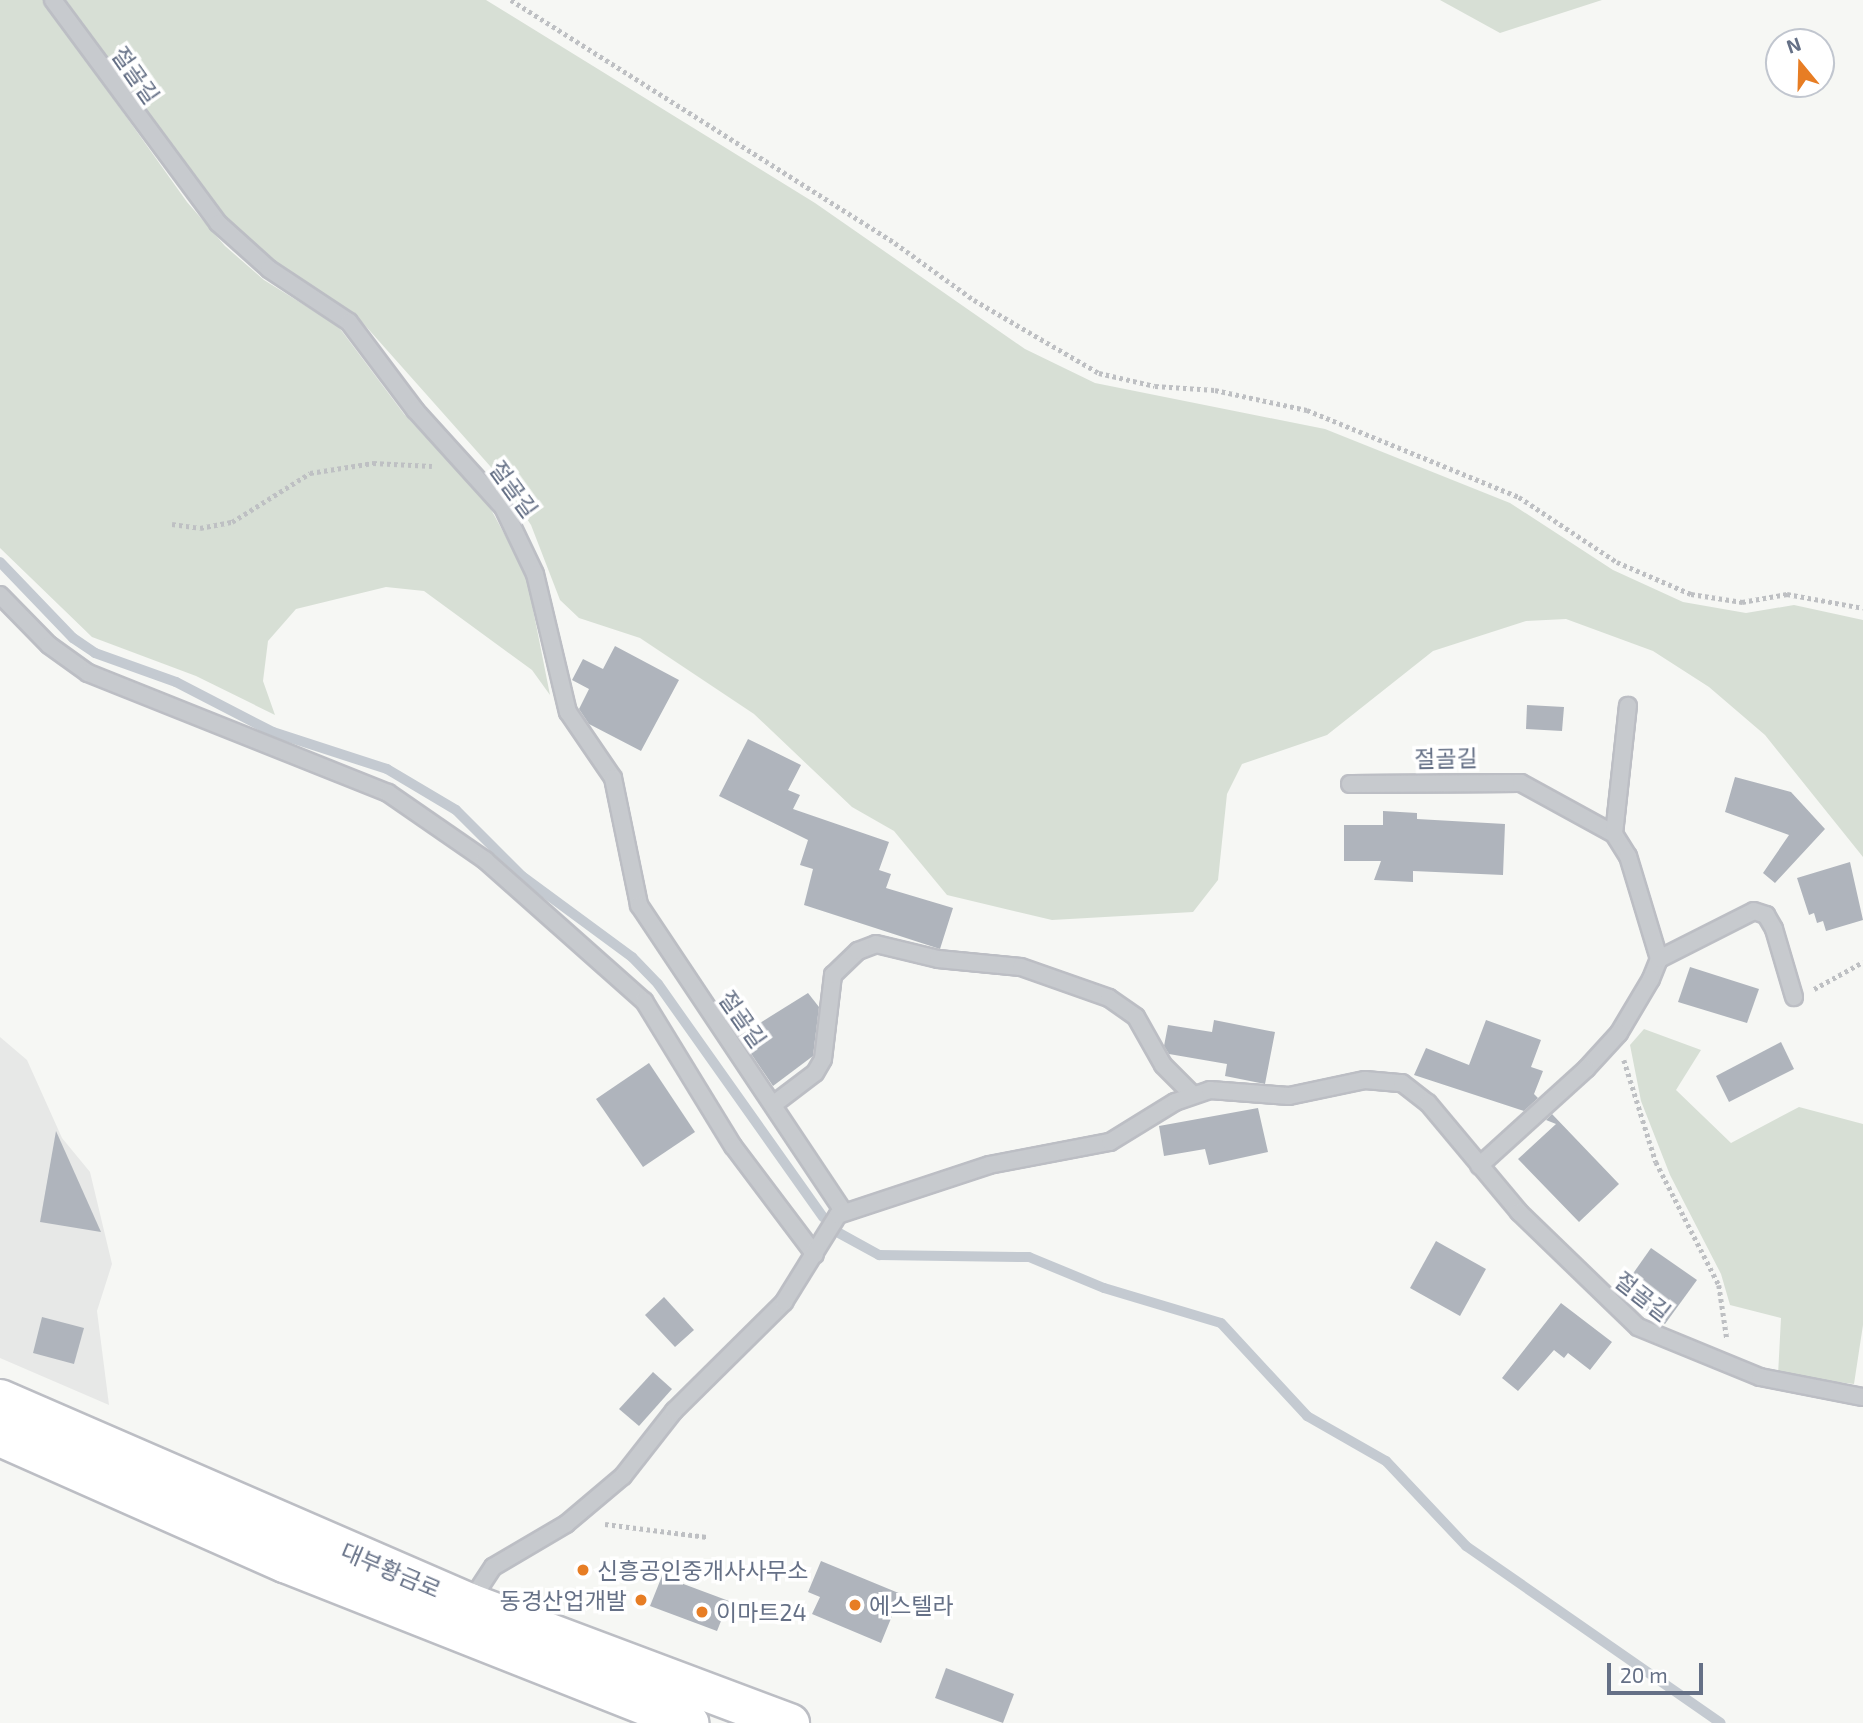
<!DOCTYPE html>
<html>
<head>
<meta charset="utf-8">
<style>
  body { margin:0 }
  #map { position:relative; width:1863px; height:1723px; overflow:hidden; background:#f6f7f4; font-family:"Exo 2","Noto Sans KR",sans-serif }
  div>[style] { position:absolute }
  .built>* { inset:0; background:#e7e8e7 }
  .green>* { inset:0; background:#d7dfd5 }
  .stream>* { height:10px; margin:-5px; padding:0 5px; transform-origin:5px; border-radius:5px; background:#c4cad1 }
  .building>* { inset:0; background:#afb4bc }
  .path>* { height:4.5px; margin-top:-2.25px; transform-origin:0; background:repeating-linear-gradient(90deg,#bec0c3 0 3.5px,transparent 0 7px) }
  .roads { filter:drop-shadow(2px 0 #bcbec4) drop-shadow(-2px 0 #bcbec4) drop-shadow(0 2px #bcbec4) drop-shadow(0 -2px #bcbec4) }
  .lane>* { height:16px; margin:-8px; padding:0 8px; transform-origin:8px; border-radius:8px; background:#c7cace }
  .secondary>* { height:38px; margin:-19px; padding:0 19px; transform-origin:19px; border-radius:19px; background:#fff }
  .dots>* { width:19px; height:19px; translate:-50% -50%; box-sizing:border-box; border:4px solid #fff; border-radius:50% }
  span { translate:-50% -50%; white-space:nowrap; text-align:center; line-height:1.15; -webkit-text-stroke:7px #fff; paint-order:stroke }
  .street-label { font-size:23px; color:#657086 }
  .poi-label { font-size:23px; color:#657086 }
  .left { translate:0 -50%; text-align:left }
  .right { translate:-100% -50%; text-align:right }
  .north { position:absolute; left:1765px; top:28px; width:70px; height:70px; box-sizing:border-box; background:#fff; border:2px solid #c1c6cf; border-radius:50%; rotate:341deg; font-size:19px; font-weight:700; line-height:28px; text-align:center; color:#657086 }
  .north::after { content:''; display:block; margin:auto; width:24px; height:32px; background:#e77d24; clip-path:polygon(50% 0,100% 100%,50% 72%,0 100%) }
  .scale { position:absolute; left:1607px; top:1663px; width:96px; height:32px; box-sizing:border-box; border:4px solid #657086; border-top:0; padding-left:9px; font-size:21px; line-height:24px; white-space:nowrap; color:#657086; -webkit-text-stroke:5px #fff; paint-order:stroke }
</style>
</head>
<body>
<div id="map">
  <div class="built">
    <i style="clip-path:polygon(0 1037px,27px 1060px,62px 1138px,90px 1172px,112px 1264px,97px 1311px,109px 1405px,0 1358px)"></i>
  </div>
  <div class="green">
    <i style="clip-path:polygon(0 0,43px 0,187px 202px,225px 246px,264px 280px,338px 326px,404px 414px,487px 502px,526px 574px,550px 695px,532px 670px,424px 591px,386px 587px,296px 609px,268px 641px,263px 681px,275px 715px,196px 676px,92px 637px,0 548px)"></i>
    <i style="clip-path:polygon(66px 0,486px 0,815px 203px,1025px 349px,1095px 383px,1325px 429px,1510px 503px,1613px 570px,1683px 602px,1746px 613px,1794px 605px,1863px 620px,1863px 857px,1765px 735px,1709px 687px,1653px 651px,1566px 619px,1526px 621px,1433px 651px,1327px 735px,1242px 764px,1227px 794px,1218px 880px,1193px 912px,1052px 920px,947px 895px,894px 831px,852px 807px,754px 714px,640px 638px,579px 618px,560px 600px,531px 525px,498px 475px,362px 322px,279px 264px,204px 198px)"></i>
    <i style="clip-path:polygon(1440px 0,1602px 0,1500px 33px)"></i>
    <i style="clip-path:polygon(1644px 1029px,1701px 1050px,1676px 1090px,1731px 1143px,1799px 1107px,1863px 1124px,1863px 1325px,1854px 1384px,1778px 1375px,1781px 1318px,1730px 1305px,1721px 1274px,1670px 1175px,1641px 1101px,1630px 1045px)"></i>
  </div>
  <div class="stream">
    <i style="left:0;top:562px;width:105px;rotate:46.2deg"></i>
    <i style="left:73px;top:638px;width:27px;rotate:34deg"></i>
    <i style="left:95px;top:653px;width:86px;rotate:19.7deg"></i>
    <i style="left:176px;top:682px;width:109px;rotate:27.3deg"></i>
    <i style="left:273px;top:732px;width:120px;rotate:18deg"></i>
    <i style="left:387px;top:769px;width:80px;rotate:30.7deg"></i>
    <i style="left:456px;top:810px;width:93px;rotate:45deg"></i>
    <i style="left:522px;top:876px;width:137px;rotate:36.4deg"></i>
    <i style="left:632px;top:957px;width:37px;rotate:46deg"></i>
    <i style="left:658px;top:984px;width:286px;rotate:54.7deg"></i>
    <i style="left:839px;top:1233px;width:46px;rotate:28.8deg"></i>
    <i style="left:879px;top:1255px;width:150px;rotate:0.8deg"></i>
    <i style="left:1029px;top:1257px;width:81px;rotate:22.5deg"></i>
    <i style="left:1104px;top:1288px;width:122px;rotate:16.7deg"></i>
    <i style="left:1221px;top:1323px;width:127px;rotate:47.2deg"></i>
    <i style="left:1307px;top:1416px;width:91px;rotate:29.7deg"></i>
    <i style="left:1386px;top:1461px;width:117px;rotate:46.7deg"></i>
    <i style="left:1466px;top:1546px;width:310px;rotate:34.8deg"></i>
  </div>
  <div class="building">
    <i style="clip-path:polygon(615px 646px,679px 680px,641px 751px,589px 724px,579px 709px,589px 689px,572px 680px,583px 659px,603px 669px)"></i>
    <i style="clip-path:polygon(1527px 705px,1564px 707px,1562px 731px,1526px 729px)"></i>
    <i style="clip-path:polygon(748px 739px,801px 765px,788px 790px,800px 795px,793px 809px,889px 842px,879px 870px,891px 874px,886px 888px,953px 908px,940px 949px,804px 905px,813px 869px,800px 865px,808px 840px,719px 796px)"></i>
    <i style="clip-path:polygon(1735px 777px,1791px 792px,1825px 829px,1775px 883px,1763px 873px,1789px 835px,1725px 812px)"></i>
    <i style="clip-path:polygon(1383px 811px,1417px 813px,1417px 819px,1505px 824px,1503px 875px,1413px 871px,1413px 882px,1374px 880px,1381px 861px,1344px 861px,1344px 825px,1383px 825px)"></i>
    <i style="clip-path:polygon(1850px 862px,1863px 920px,1826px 931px,1823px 921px,1817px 923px,1814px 913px,1809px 915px,1797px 878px)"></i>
    <i style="clip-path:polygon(1690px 967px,1759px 989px,1747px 1023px,1678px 1002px)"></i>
    <i style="clip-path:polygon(808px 993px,819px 1007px,813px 1056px,773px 1086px,739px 1036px)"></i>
    <i style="clip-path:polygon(1214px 1020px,1275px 1032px,1265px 1084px,1225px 1076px,1227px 1064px,1169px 1054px,1164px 1046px,1168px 1025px,1212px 1032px)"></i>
    <i style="clip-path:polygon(1486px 1020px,1541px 1040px,1531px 1067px,1543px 1071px,1534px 1094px,1538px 1098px,1524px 1111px,1414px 1075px,1426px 1048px,1469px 1065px)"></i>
    <i style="clip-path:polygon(1781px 1042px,1794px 1069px,1729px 1102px,1716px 1076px)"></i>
    <i style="clip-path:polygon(649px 1063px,695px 1132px,643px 1167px,596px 1099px)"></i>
    <i style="clip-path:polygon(1258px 1108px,1268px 1152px,1209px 1165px,1205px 1149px,1164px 1156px,1159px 1126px)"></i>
    <i style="clip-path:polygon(1552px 1114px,1619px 1184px,1579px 1222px,1518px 1159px,1556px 1124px,1546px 1120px)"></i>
    <i style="clip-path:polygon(56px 1131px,101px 1232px,40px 1222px)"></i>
    <i style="clip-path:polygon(1436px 1241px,1486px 1269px,1460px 1316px,1410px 1288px)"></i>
    <i style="clip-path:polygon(1651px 1248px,1697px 1280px,1665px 1324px,1620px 1292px)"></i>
    <i style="clip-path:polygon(664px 1297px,694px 1330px,675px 1347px,645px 1315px)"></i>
    <i style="clip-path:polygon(1561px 1303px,1612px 1342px,1590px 1370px,1568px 1353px,1564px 1358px,1554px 1350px,1518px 1391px,1502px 1378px)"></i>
    <i style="clip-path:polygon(42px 1317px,84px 1328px,74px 1364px,33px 1353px)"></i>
    <i style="clip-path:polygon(653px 1372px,672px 1389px,639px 1426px,619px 1409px)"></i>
    <i style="clip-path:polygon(821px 1561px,901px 1594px,881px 1643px,812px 1614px,820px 1597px,808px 1592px)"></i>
    <i style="clip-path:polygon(662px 1576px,729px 1601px,717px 1631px,650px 1606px)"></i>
    <i style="clip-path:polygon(946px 1668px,1014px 1694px,1003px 1723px,935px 1698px)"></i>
  </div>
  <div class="path">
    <i style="left:511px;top:0;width:454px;rotate:32.3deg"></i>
    <i style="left:895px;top:243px;width:97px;rotate:35.8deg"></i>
    <i style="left:974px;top:300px;width:145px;rotate:30.3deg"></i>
    <i style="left:1099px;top:373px;width:57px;rotate:13.1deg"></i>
    <i style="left:1155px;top:386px;width:60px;rotate:3.8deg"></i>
    <i style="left:1215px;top:390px;width:94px;rotate:12.3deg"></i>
    <i style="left:1307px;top:410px;width:229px;rotate:22.3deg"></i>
    <i style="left:1519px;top:497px;width:118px;rotate:33.6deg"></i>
    <i style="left:1617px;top:562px;width:81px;rotate:23.4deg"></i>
    <i style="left:1691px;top:594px;width:52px;rotate:8.9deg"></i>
    <i style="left:1742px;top:602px;width:46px;rotate:-10.1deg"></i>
    <i style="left:1787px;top:594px;width:77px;rotate:10.4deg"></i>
    <i style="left:172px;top:524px;width:28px;rotate:8deg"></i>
    <i style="left:200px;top:528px;width:33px;rotate:-11deg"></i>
    <i style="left:232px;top:522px;width:92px;rotate:-32.1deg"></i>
    <i style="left:310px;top:473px;width:64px;rotate:-9deg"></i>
    <i style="left:373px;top:463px;width:59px;rotate:2.9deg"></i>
    <i style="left:1814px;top:989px;width:56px;rotate:-28.9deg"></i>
    <i style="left:1624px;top:1060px;width:107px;rotate:72.6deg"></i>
    <i style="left:1656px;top:1162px;width:138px;rotate:62.9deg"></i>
    <i style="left:1719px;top:1285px;width:55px;rotate:81.6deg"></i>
    <i style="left:605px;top:1524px;width:103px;rotate:7.3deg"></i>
  </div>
  <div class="roads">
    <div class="lane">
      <i style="left:53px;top:0;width:277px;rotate:53.5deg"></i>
      <i style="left:218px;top:223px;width:69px;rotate:42deg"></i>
      <i style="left:269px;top:269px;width:96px;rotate:33.5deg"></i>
      <i style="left:349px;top:322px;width:110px;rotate:53.1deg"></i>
      <i style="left:415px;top:410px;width:131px;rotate:47.8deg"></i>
      <i style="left:503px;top:507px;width:74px;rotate:64.5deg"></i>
      <i style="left:535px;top:574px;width:142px;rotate:76.6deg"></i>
      <i style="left:568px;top:712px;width:80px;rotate:55.7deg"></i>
      <i style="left:613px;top:778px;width:130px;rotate:78.4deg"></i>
      <i style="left:639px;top:905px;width:369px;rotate:56.3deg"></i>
      <i style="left:0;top:595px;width:70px;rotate:45.6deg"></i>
      <i style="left:49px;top:645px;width:48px;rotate:35.7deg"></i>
      <i style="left:88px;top:673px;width:323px;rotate:21.8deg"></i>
      <i style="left:388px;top:793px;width:118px;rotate:34.6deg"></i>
      <i style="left:485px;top:860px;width:213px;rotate:41.6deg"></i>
      <i style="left:644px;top:1001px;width:170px;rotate:58.5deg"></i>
      <i style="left:733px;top:1146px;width:136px;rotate:53deg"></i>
      <i style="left:1350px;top:784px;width:171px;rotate:-0.3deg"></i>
      <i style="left:1521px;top:783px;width:106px;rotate:28.7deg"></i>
      <i style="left:1614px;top:834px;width:26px;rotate:58deg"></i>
      <i style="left:1628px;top:856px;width:108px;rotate:73.2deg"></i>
      <i style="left:1659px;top:959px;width:22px;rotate:112deg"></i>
      <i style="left:1651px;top:979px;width:63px;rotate:120.7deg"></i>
      <i style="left:1619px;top:1033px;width:49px;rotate:132.5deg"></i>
      <i style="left:1586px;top:1069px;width:144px;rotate:137.8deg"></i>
      <i style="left:1614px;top:834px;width:129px;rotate:-83.8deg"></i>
      <i style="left:1659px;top:959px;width:106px;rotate:-26.8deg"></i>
      <i style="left:1754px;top:911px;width:13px;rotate:18deg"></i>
      <i style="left:1766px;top:915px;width:16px;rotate:60deg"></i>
      <i style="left:1774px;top:929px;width:71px;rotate:73.6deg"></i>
      <i style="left:774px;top:1104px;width:51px;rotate:-37.1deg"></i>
      <i style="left:815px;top:1073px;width:16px;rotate:-60deg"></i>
      <i style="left:823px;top:1059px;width:85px;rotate:-83.2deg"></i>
      <i style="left:833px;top:975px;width:35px;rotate:-44deg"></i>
      <i style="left:858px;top:951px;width:19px;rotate:-21deg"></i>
      <i style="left:876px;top:944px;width:64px;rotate:13.6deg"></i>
      <i style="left:938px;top:959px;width:83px;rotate:5.5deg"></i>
      <i style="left:1021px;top:967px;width:93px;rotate:19.4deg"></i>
      <i style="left:1109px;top:998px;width:33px;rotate:35deg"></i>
      <i style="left:1136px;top:1017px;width:55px;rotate:60.6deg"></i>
      <i style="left:1163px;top:1065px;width:41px;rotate:45deg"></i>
      <i style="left:470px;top:1602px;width:42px;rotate:-56.7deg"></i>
      <i style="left:493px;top:1567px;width:85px;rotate:-30.5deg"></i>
      <i style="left:566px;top:1524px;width:75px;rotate:-40.1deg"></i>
      <i style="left:623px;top:1476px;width:83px;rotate:-51.9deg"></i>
      <i style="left:674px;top:1411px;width:155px;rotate:-44.7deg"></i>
      <i style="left:784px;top:1302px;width:102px;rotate:-58.2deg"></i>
      <i style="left:838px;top:1215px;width:159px;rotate:-18.3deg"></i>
      <i style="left:989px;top:1165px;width:123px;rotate:-10.8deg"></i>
      <i style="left:1110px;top:1142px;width:76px;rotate:-31.6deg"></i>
      <i style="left:1175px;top:1102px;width:37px;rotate:-19deg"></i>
      <i style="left:1210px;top:1090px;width:79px;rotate:4.3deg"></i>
      <i style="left:1289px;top:1096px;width:78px;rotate:-11.9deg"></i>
      <i style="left:1365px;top:1080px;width:37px;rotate:5deg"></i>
      <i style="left:1402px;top:1083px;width:33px;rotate:38deg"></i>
      <i style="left:1428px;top:1103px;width:142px;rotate:50.1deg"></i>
      <i style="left:1519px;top:1212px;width:165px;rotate:44deg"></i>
      <i style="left:1638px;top:1327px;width:132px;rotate:22.3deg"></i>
      <i style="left:1760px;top:1377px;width:105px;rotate:11deg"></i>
    </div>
    <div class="secondary">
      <i style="left:0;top:1399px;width:512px;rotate:23.46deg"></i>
      <i style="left:470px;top:1603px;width:342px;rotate:20.6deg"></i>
      <i style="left:0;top:1437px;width:312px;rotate:23.9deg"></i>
      <i style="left:285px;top:1563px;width:435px;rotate:21.6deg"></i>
    </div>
  </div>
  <div class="dots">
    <i style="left:583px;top:1570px;background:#e77d24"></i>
    <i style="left:641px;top:1600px;background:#e77d24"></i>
    <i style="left:855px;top:1605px;background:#e77d24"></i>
    <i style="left:702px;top:1612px;background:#e77d24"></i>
  </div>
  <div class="street-label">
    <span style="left:136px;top:75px;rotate:55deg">절골길</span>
    <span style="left:514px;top:489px;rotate:54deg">절골길</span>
    <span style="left:1446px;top:758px;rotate:-1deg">절골길</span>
    <span style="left:743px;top:1019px;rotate:55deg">절골길</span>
    <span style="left:1643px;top:1296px;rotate:38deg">절골길</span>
    <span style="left:391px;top:1570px;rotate:23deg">대부황금로</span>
  </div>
  <div class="poi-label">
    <span class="left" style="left:597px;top:1570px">신흥공인중개사사무소</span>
    <span class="right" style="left:627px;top:1600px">동경산업개발</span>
    <span class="left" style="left:869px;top:1605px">에스텔라</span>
    <span class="left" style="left:716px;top:1612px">이마트24</span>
  </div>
  <div class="north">N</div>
  <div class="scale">20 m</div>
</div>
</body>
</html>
